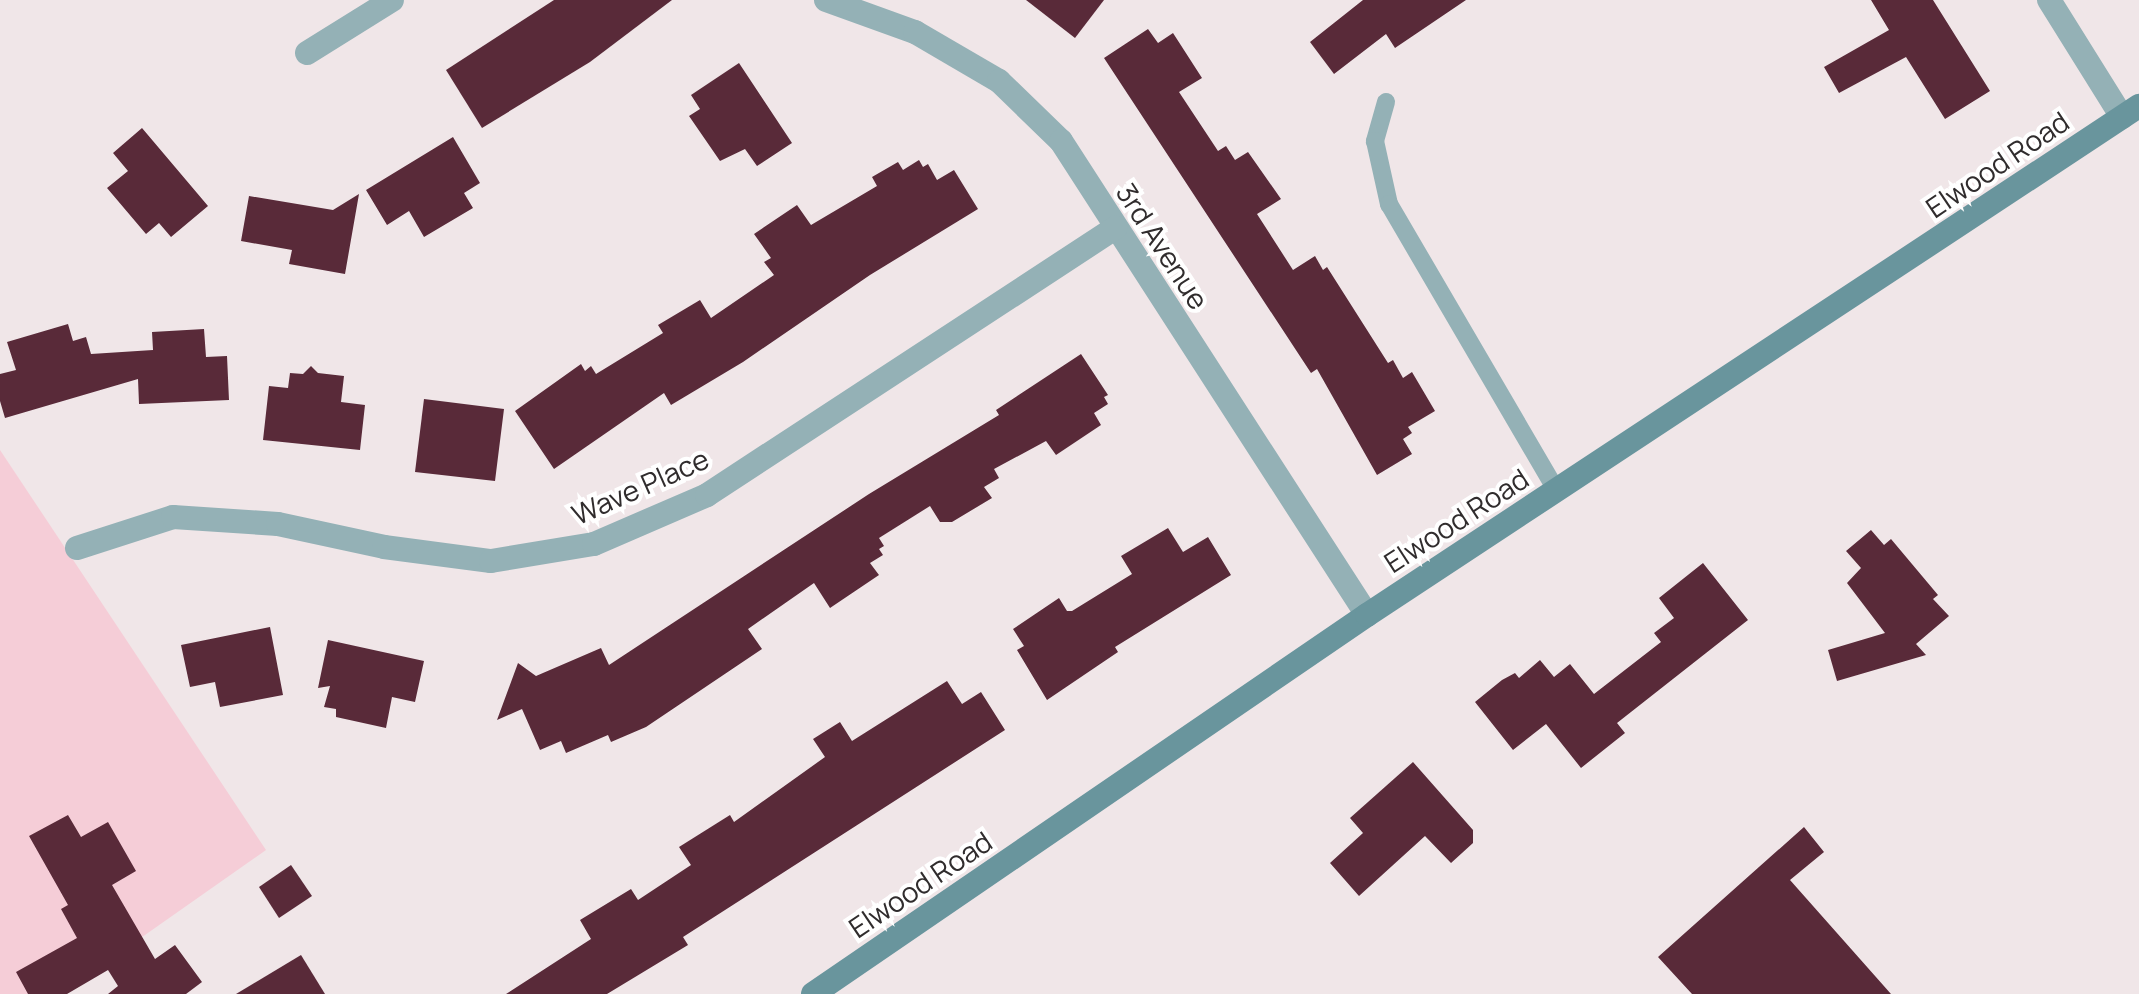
<!DOCTYPE html>
<html>
<head>
<meta charset="utf-8">
<style>
  body { margin:0 }
  #map { position:relative; width:2139px; height:994px; overflow:hidden; background:#f0e6e8; font-family:Manrope,sans-serif }
  div>[style] { position:absolute }
  .green>* { inset:0; background:#f5cdd7 }
  .building>* { inset:0; background:#592a39 }
  .lane>* { height:18px; margin:-9px; padding:0 9px; transform-origin:9px; border-radius:9px; background:#94b1b6 }
  .street>* { height:24px; margin:-12px; padding:0 12px; transform-origin:12px; border-radius:12px; background:#94b1b6 }
  .secondary>* { height:24px; margin:-12px; padding:0 12px; transform-origin:12px; border-radius:12px; background:#69959d }
  span { translate:-50% -50%; white-space:nowrap; text-align:center; line-height:1.15; -webkit-text-stroke:8px #fff; paint-order:stroke }
  .street-label { font-size:28px; color:#302c2d }
</style>
</head>
<body>
<div id="map">
  <div class="green">
    <i style="clip-path:polygon(0 450px,266px 850px,61px 994px,0 994px)"></i>
  </div>
  <div class="building">
    <i style="clip-path:polygon(554px 0,672px 0,590px 62px,482px 128px,446px 70px)"></i>
    <i style="clip-path:polygon(1026px 0,1104px 0,1075px 38px)"></i>
    <i style="clip-path:polygon(1363px 0,1466px 0,1395px 48px,1386px 34px,1334px 74px,1310px 42px)"></i>
    <i style="clip-path:polygon(1871px 0,1933px 0,1990px 91px,1945px 119px,1906px 57px,1839px 93px,1824px 67px,1889px 30px)"></i>
    <i style="clip-path:polygon(1148px 29px,1158px 43px,1173px 33px,1202px 78px,1179px 92px,1218px 151px,1226px 146px,1235px 160px,1248px 152px,1281px 199px,1257px 214px,1293px 270px,1315px 256px,1323px 270px,1327px 267px,1388px 363px,1393px 360px,1403px 378px,1412px 372px,1435px 411px,1408px 427px,1412px 433px,1403px 439px,1412px 454px,1377px 475px,1317px 369px,1311px 373px,1104px 58px)"></i>
    <i style="clip-path:polygon(739px 63px,792px 143px,757px 166px,745px 149px,720px 161px,689px 116px,700px 109px,691px 95px)"></i>
    <i style="clip-path:polygon(142px 128px,208px 206px,171px 237px,159px 223px,146px 234px,107px 188px,128px 171px,113px 153px)"></i>
    <i style="clip-path:polygon(453px 137px,480px 183px,464px 193px,473px 208px,424px 237px,409px 211px,387px 225px,366px 190px)"></i>
    <i style="clip-path:polygon(919px 160px,923px 167px,928px 164px,937px 180px,954px 170px,978px 209px,870px 275px,743px 362px,671px 405px,664px 393px,554px 469px,515px 411px,581px 364px,585px 371px,591px 366px,596px 374px,663px 333px,658px 325px,700px 300px,711px 318px,774px 275px,764px 262px,771px 258px,754px 234px,797px 205px,811px 225px,877px 186px,872px 177px,898px 162px,903px 170px)"></i>
    <i style="clip-path:polygon(359px 194px,345px 274px,289px 264px,292px 250px,241px 241px,249px 196px,333px 210px)"></i>
    <i style="clip-path:polygon(68px 324px,73px 341px,86px 337px,91px 354px,153px 350px,152px 332px,204px 329px,206px 357px,227px 356px,229px 400px,139px 404px,138px 379px,5px 418px,0 401px,0 374px,16px 370px,7px 342px)"></i>
    <i style="clip-path:polygon(1081px 354px,1108px 395px,1104px 397px,1108px 404px,1094px 413px,1101px 425px,1056px 455px,1046px 441px,994px 469px,999px 478px,984px 487px,992px 498px,952px 522px,940px 522px,930px 506px,879px 538px,884px 546px,879px 549px,883px 555px,870px 563px,879px 575px,830px 608px,814px 583px,748px 629px,762px 649px,646px 727px,611px 742px,608px 735px,566px 753px,561px 741px,540px 750px,522px 709px,497px 720px,518px 663px,536px 676px,601px 648px,609px 665px,869px 494px,999px 415px,996px 410px)"></i>
    <i style="clip-path:polygon(311px 366px,318px 373px,344px 376px,341px 402px,365px 405px,360px 450px,263px 440px,269px 386px,288px 388px,290px 373px,303px 374px)"></i>
    <i style="clip-path:polygon(424px 399px,504px 409px,495px 481px,415px 472px)"></i>
    <i style="clip-path:polygon(1168px 528px,1183px 552px,1208px 537px,1231px 575px,1115px 647px,1118px 652px,1047px 700px,1017px 650px,1024px 646px,1013px 629px,1059px 598px,1067px 611px,1072px 611px,1132px 574px,1121px 556px)"></i>
    <i style="clip-path:polygon(1871px 530px,1884px 545px,1891px 539px,1938px 595px,1933px 599px,1949px 616px,1916px 644px,1926px 655px,1837px 681px,1828px 650px,1885px 633px,1847px 583px,1861px 568px,1846px 551px)"></i>
    <i style="clip-path:polygon(1703px 563px,1748px 620px,1617px 723px,1625px 733px,1581px 768px,1546px 724px,1513px 750px,1475px 702px,1502px 680px,1515px 673px,1519px 678px,1540px 660px,1554px 677px,1570px 664px,1594px 694px,1661px 642px,1654px 633px,1674px 618px,1659px 598px)"></i>
    <i style="clip-path:polygon(270px 627px,283px 695px,220px 707px,215px 682px,190px 687px,181px 645px)"></i>
    <i style="clip-path:polygon(328px 640px,424px 661px,415px 702px,392px 697px,386px 728px,336px 717px,336px 709px,324px 707px,330px 686px,318px 688px)"></i>
    <i style="clip-path:polygon(947px 681px,962px 704px,981px 692px,1005px 730px,683px 937px,688px 945px,607px 994px,506px 994px,591px 939px,580px 920px,631px 889px,638px 900px,691px 865px,679px 847px,730px 815px,734px 822px,825px 757px,813px 739px,840px 722px,852px 741px)"></i>
    <i style="clip-path:polygon(1413px 762px,1473px 830px,1473px 843px,1451px 863px,1425px 836px,1359px 896px,1330px 863px,1363px 833px,1350px 818px)"></i>
    <i style="clip-path:polygon(68px 815px,81px 837px,108px 822px,136px 871px,112px 885px,155px 959px,175px 945px,202px 982px,186px 994px,108px 994px,118px 986px,108px 970px,67px 994px,28px 994px,16px 972px,77px 938px,61px 909px,68px 905px,29px 836px)"></i>
    <i style="clip-path:polygon(1804px 827px,1824px 852px,1790px 880px,1891px 994px,1692px 994px,1658px 957px)"></i>
    <i style="clip-path:polygon(291px 865px,312px 896px,279px 918px,259px 887px)"></i>
    <i style="clip-path:polygon(301px 955px,325px 994px,236px 994px)"></i>
  </div>
  <div class="lane">
    <i style="left:1386px;top:102px;width:41px;rotate:105.8deg"></i>
    <i style="left:1375px;top:141px;width:65px;rotate:77.5deg"></i>
    <i style="left:1389px;top:204px;width:333px;rotate:59.7deg"></i>
  </div>
  <div class="street">
    <i style="left:826px;top:0;width:95px;rotate:19.8deg"></i>
    <i style="left:915px;top:32px;width:97px;rotate:30.3deg"></i>
    <i style="left:999px;top:81px;width:86px;rotate:44.1deg"></i>
    <i style="left:1061px;top:141px;width:564px;rotate:57.15deg"></i>
    <i style="left:2049px;top:0;width:138px;rotate:58deg"></i>
    <i style="left:307px;top:53px;width:100px;rotate:-31.9deg"></i>
    <i style="left:77px;top:548px;width:101px;rotate:-17.9deg"></i>
    <i style="left:173px;top:517px;width:105px;rotate:3.8deg"></i>
    <i style="left:278px;top:524px;width:108px;rotate:12.2deg"></i>
    <i style="left:384px;top:547px;width:108px;rotate:7.5deg"></i>
    <i style="left:491px;top:561px;width:104px;rotate:-9.4deg"></i>
    <i style="left:594px;top:544px;width:123px;rotate:-23.4deg"></i>
    <i style="left:707px;top:495px;width:488px;rotate:-33.2deg"></i>
  </div>
  <div class="secondary">
    <i style="left:813px;top:994px;width:671px;rotate:-34.38deg"></i>
    <i style="left:1367px;top:615px;width:925px;rotate:-33.4deg"></i>
  </div>
  <div class="street-label">
    <span style="left:1997px;top:164px;rotate:-34deg">Elwood Road</span>
    <span style="left:1163px;top:246px;rotate:57deg">3rd Avenue</span>
    <span style="left:640px;top:486px;rotate:-24deg">Wave Place</span>
    <span style="left:1456px;top:520px;rotate:-33deg">Elwood Road</span>
    <span style="left:920px;top:884px;rotate:-34deg">Elwood Road</span>
  </div>
</div>
</body>
</html>
